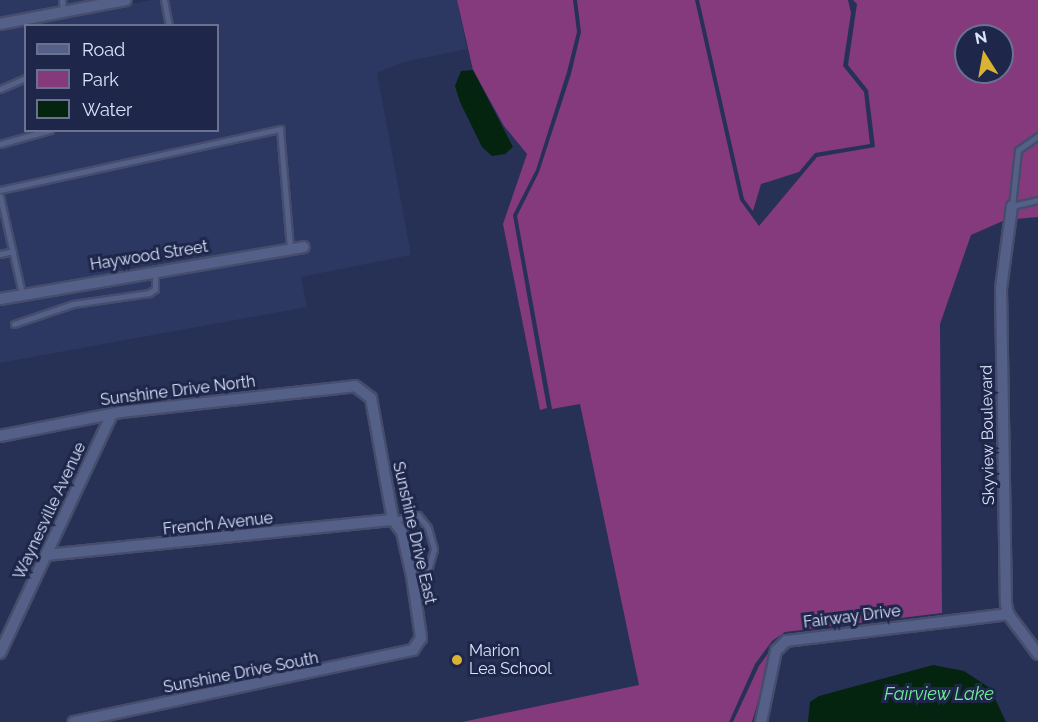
<!DOCTYPE html>
<html>
<head>
<meta charset="utf-8">
<style>
  body { margin:0 }
  #map { position:relative; width:1038px; height:722px; overflow:hidden; background:#273155; font-family:Raleway,sans-serif }
  div>[style] { position:absolute }
  .built>* { inset:0; background:#2c3762 }
  .green>* { inset:0; background:#843a7d }
  .water>* { inset:0; background:#04240f }
  .roads { filter:drop-shadow(2px 0 #464d6c) drop-shadow(-2px 0 #464d6c) drop-shadow(0 2px #464d6c) drop-shadow(0 -2px #464d6c) }
  .service>* { height:5px; margin:-2.5px; padding:0 2.5px; transform-origin:2.5px; border-radius:2.5px; background:#546088 }
  .minor>* { height:10px; margin:-5px; padding:0 5px; transform-origin:5px; border-radius:5px; background:#546088 }
  .dots>* { width:16px; height:16px; translate:-50% -50%; box-sizing:border-box; border:3px solid #1e274a; border-radius:50% }
  span { translate:-50% -50%; white-space:nowrap; text-align:center; line-height:1.15; -webkit-text-stroke:6px #1e274a; paint-order:stroke }
  .street-label { font-size:16px; color:#dbe3fa }
  .poi-label { font-size:16px; color:#dbe3fa }
  .left { translate:0 -50%; text-align:left }
  .water-label { font-size:18px; color:#70ee95; font-style:italic }
  .legend { position:absolute; left:24px; top:24px; width:195px; height:108px; box-sizing:border-box; background:#1e274a; border:2px solid #6a7290; margin:0; padding:8px 10px; list-style:none; font-size:18px; color:#dbe3fa }
  .legend li { display:flex; align-items:center; gap:12px; height:30px }
  .legend b { width:30px; border:2px solid #6a7290 }
  .north { position:absolute; left:954px; top:24px; width:60px; height:60px; box-sizing:border-box; background:#1e274a; border:2px solid #6a7290; border-radius:50%; rotate:349deg; font-size:16px; font-weight:700; line-height:24px; text-align:center; color:#dbe3fa }
  .north::after { content:''; display:block; margin:auto; width:21px; height:27px; background:#dab333; clip-path:polygon(50% 0,100% 100%,50% 72%,0 100%) }
</style>
</head>
<body>
<div id="map">
  <div class="built">
    <i style="clip-path:polygon(0 0,99px 0,0 18px)"></i>
    <i style="clip-path:polygon(evenodd,152px 0,457px 0,467px 49px,404px 62px,377px 73px,411px 255px,301px 277px,307px 307px,0 363px,0 305px,309px 251px,308px 241px,289px 243px,0 294px,0 29px,152px 0,26px 26px,218px 26px,218px 130px,26px 130px,26px 26px)"></i>
  </div>
  <div class="green">
    <i style="clip-path:polygon(457px 0,573px 0,577px 32px,567px 72px,536px 170px,513px 215px,547px 408px,540px 410px,503px 224px,527px 154px,504px 126px,473px 70px)"></i>
    <i style="clip-path:polygon(evenodd,577px 0,695px 0,740px 200px,759px 226px,817px 157px,875px 147px,868px 90px,848px 65px,857px 4px,853px 0,1038px 0,1038px 217px,1005px 220px,971px 235px,940px 324px,942px 613px,785px 632px,772px 641px,755px 664px,729px 722px,462px 722px,639px 685px,580px 404px,552px 409px,517px 216px,539px 172px,571px 74px,581px 32px,577px 0,966px 36px,1002px 36px,1002px 72px,966px 72px,966px 36px)"></i>
    <i style="clip-path:polygon(699px 0,848px 0,851px 13px,843px 66px,864px 92px,870px 144px,815px 153px,799px 172px,761px 184px,753px 211px,744px 199px)"></i>
    <i style="clip-path:polygon(774px 645px,752px 722px,733px 722px,759px 666px)"></i>
  </div>
  <div class="water">
    <i style="clip-path:polygon(473px 70px,513px 147px,505px 154px,492px 156px,482px 147px,460px 102px,455px 86px,461px 71px)"></i>
    <i style="clip-path:polygon(933px 665px,964px 671px,990px 688px,1006px 722px,808px 722px,810px 702px,819px 696px)"></i>
  </div>
  <div class="roads">
    <div class="service">
      <i style="left:62px;top:0;width:12px;rotate:85deg"></i>
      <i style="left:164px;top:0;width:26px;rotate:79deg"></i>
      <i style="left:0;top:89px;width:28px;rotate:-23deg"></i>
      <i style="left:1038px;top:136px;width:24px;rotate:145deg"></i>
      <i style="left:1018px;top:150px;width:56px;rotate:96.1deg"></i>
      <i style="left:1012px;top:206px;width:27px;rotate:-13deg"></i>
      <i style="left:0;top:144px;width:52px;rotate:-15.6deg"></i>
      <i style="left:0;top:190px;width:287px;rotate:-12.3deg"></i>
      <i style="left:280px;top:129px;width:120px;rotate:85.2deg"></i>
      <i style="left:0;top:196px;width:100px;rotate:77.3deg"></i>
      <i style="left:0;top:254px;width:13px;rotate:-13deg"></i>
      <i style="left:14px;top:324px;width:62px;rotate:-18.7deg"></i>
      <i style="left:73px;top:304px;width:77px;rotate:-8.2deg"></i>
      <i style="left:149px;top:293px;width:7px;rotate:-34deg"></i>
      <i style="left:155px;top:289px;width:17px;rotate:-90deg"></i>
      <i style="left:393px;top:520px;width:25px;rotate:-11deg"></i>
      <i style="left:418px;top:515px;width:16px;rotate:52deg"></i>
      <i style="left:428px;top:528px;width:22px;rotate:74deg"></i>
      <i style="left:434px;top:549px;width:19px;rotate:106deg"></i>
      <i style="left:429px;top:567px;width:21px;rotate:137deg"></i>
    </div>
    <div class="minor">
      <i style="left:0;top:24px;width:128px;rotate:-10.8deg"></i>
      <i style="left:1012px;top:206px;width:83px;rotate:97.6deg"></i>
      <i style="left:1001px;top:288px;width:316px;rotate:89.1deg"></i>
      <i style="left:1006px;top:604px;width:10px;rotate:79deg"></i>
      <i style="left:1008px;top:614px;width:50px;rotate:53.1deg"></i>
      <i style="left:0;top:299px;width:308px;rotate:-9.7deg"></i>
      <i style="left:0;top:436px;width:123px;rotate:-11.2deg"></i>
      <i style="left:121px;top:412px;width:235px;rotate:-6.3deg"></i>
      <i style="left:355px;top:386px;width:20px;rotate:37deg"></i>
      <i style="left:371px;top:398px;width:124px;rotate:79.8deg"></i>
      <i style="left:393px;top:520px;width:15px;rotate:53deg"></i>
      <i style="left:402px;top:532px;width:45px;rotate:77.2deg"></i>
      <i style="left:412px;top:576px;width:63px;rotate:81.7deg"></i>
      <i style="left:421px;top:638px;width:14px;rotate:124deg"></i>
      <i style="left:413px;top:650px;width:347px;rotate:168deg"></i>
      <i style="left:46px;top:555px;width:349px;rotate:-5.8deg"></i>
      <i style="left:0;top:653px;width:264px;rotate:-64.9deg"></i>
      <i style="left:761px;top:722px;width:73px;rotate:-78.1deg"></i>
      <i style="left:776px;top:651px;width:14px;rotate:-45deg"></i>
      <i style="left:786px;top:641px;width:224px;rotate:-6.9deg"></i>
    </div>
  </div>
  <div class="dots">
    <i style="left:457px;top:660px;background:#dab333"></i>
  </div>
  <div class="street-label">
    <span style="left:149px;top:256px;rotate:-9deg">Haywood Street</span>
    <span style="left:178px;top:391px;rotate:-7deg">Sunshine Drive North</span>
    <span style="left:988px;top:435px;rotate:-91deg">Skyview Boulevard</span>
    <span style="left:50px;top:511px;rotate:-65deg">Waynesville Avenue</span>
    <span style="left:218px;top:524px;rotate:-6deg">French Avenue</span>
    <span style="left:414px;top:533px;rotate:77deg">Sunshine Drive East</span>
    <span style="left:852px;top:617px;rotate:-7deg">Fairway Drive</span>
    <span style="left:241px;top:673px;rotate:-11deg">Sunshine Drive South</span>
  </div>
  <div class="poi-label">
    <span class="left" style="left:469px;top:660px">Marion<br>Lea School</span>
  </div>
  <div class="water-label">
    <span style="left:939px;top:694px">Fairview Lake</span>
  </div>
  <ul class="legend">
  <li><b style="height:8px;background:#546088"></b>Road</li>
  <li><b style="height:16px;background:#843a7d"></b>Park</li>
  <li><b style="height:16px;background:#04240f"></b>Water</li>
  </ul>
  <div class="north">N</div>
</div>
</body>
</html>
